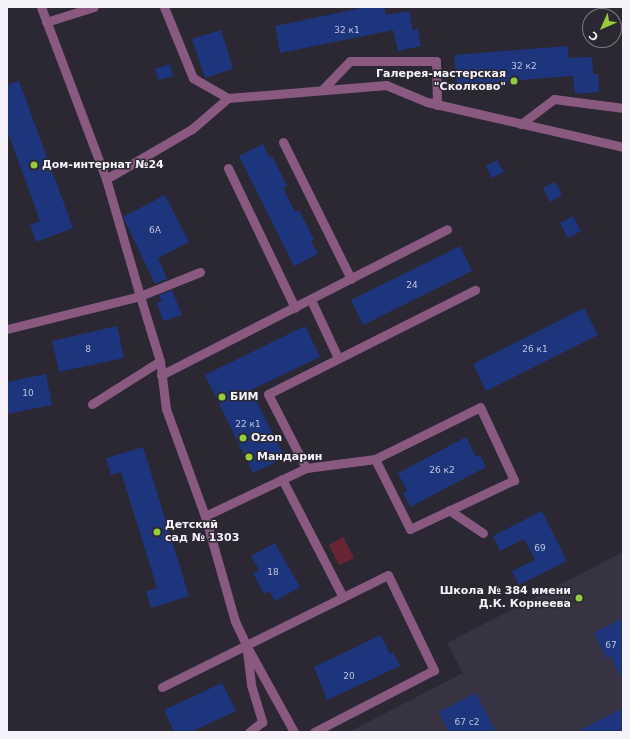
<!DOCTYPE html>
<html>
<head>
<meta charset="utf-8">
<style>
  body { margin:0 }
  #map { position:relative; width:630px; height:739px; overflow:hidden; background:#2b2833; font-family:"DejaVu Sans",sans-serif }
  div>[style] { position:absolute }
  .built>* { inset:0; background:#383343 }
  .green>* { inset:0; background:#6a2535 }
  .building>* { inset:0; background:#1c357d }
  .lane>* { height:9px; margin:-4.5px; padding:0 4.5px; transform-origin:4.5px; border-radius:4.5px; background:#8a5980 }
  .dots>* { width:11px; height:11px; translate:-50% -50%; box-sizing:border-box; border:2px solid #2b2833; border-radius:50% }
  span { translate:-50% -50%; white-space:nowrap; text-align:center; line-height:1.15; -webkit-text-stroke:3px #2b2833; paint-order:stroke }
  .number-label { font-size:9px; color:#bfc3db }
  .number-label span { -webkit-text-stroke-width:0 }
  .poi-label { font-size:11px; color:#f5f2fa; font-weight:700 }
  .right { translate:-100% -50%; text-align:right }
  .left { translate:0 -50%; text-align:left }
  .frame { position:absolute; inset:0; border:8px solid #f5f2fa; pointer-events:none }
  .north { position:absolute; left:582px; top:8px; width:40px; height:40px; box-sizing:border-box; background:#2b2833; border:1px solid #7c7983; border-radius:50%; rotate:225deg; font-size:11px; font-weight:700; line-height:16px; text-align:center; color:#f5f2fa }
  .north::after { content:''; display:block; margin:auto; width:14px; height:18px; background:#94cc3c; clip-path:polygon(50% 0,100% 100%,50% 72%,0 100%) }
</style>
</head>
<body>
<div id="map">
  <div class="built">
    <i style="clip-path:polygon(623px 552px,623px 732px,349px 732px,463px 673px,447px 643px)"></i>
  </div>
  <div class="green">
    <i style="clip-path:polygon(343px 537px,354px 558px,339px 565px,329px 545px)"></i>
  </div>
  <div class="building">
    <i style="clip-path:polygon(366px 7px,384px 7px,386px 15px,409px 11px,413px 30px,418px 29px,421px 46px,398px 51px,393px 30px,280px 53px,275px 26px)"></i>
    <i style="clip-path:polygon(221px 30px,233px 69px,205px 78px,192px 39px)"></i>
    <i style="clip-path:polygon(567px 46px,569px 58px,592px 57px,593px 74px,598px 74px,599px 92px,575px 94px,573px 76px,457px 85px,454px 55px)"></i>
    <i style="clip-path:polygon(170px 64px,173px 76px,158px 80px,155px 69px)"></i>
    <i style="clip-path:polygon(19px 81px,73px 228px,36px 242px,30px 225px,40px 221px,7px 130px,7px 85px)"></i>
    <i style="clip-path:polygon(263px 144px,270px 158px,272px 156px,287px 186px,283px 188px,295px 212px,299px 210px,314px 240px,311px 241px,318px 254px,294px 266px,239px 156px)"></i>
    <i style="clip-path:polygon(497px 160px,504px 172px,492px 178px,486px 166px)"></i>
    <i style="clip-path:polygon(555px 182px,562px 195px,550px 202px,543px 188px)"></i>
    <i style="clip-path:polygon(165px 195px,189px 242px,158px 258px,167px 279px,155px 284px,123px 217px)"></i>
    <i style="clip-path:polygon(573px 216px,581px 231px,568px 238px,560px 223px)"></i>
    <i style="clip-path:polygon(460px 246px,472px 271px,363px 325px,351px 300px)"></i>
    <i style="clip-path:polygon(172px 290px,182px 315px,163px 321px,157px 303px,162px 301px,159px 295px)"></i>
    <i style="clip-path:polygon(584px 308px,598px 335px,486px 391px,473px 364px)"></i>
    <i style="clip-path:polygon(117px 326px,124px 358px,59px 372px,52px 341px)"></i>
    <i style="clip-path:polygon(305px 326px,320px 357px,251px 390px,285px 458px,253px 473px,205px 375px)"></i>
    <i style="clip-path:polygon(46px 374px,52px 405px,7px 414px,7px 382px)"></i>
    <i style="clip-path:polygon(466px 437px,476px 457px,480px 455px,486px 467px,410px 507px,403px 493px,407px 491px,398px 473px)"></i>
    <i style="clip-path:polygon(143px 447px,189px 596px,151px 608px,146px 591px,157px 588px,121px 472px,111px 475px,106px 458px)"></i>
    <i style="clip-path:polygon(542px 511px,567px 561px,519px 585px,512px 571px,535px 560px,524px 539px,500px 551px,493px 536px)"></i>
    <i style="clip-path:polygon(275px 543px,300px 587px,275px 601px,270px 591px,264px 594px,253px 573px,259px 570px,251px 556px)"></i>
    <i style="clip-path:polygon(623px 618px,623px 681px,610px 656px,606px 658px,594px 633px)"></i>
    <i style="clip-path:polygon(381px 635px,390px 654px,393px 652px,400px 666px,327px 700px,314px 667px)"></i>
    <i style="clip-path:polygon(222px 683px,236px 711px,191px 732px,174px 732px,164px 710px)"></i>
    <i style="clip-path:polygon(476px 693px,496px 732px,449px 732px,439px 712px)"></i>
    <i style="clip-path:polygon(623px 708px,623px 732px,576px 732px)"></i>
  </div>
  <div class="lane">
    <i style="left:164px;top:7px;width:77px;rotate:67.8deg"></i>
    <i style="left:193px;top:78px;width:40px;rotate:29.7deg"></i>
    <i style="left:46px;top:22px;width:50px;rotate:-17.4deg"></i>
    <i style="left:322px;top:90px;width:40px;rotate:-46deg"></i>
    <i style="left:350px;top:61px;width:86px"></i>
    <i style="left:436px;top:61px;width:44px;rotate:88.7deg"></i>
    <i style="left:521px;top:124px;width:41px;rotate:-37.1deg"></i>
    <i style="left:554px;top:99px;width:70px;rotate:7.4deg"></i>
    <i style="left:283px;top:142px;width:153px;rotate:63.6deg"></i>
    <i style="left:228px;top:168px;width:155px;rotate:64.4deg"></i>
    <i style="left:106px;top:179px;width:99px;rotate:-30.2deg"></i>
    <i style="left:192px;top:129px;width:48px;rotate:-40.7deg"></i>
    <i style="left:228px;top:98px;width:159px;rotate:-4.7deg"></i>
    <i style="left:386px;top:85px;width:44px;rotate:22.5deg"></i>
    <i style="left:427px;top:102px;width:201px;rotate:12.9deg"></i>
    <i style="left:200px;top:272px;width:65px;rotate:158.2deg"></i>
    <i style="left:140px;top:296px;width:68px;rotate:72.9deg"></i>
    <i style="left:160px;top:361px;width:48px;rotate:82.9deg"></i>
    <i style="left:166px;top:409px;width:114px;rotate:70deg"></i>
    <i style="left:205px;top:516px;width:109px;rotate:74.1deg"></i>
    <i style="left:235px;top:621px;width:26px;rotate:65deg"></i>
    <i style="left:246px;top:645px;width:99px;rotate:61.1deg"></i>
    <i style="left:311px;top:300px;width:64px;rotate:65deg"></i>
    <i style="left:7px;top:329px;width:137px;rotate:-13.9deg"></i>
    <i style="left:140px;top:296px;width:122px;rotate:-106.2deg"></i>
    <i style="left:106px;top:179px;width:184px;rotate:-110.7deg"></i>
    <i style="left:161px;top:375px;width:321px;rotate:-27deg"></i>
    <i style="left:92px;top:404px;width:80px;rotate:-32.3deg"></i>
    <i style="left:306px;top:468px;width:83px;rotate:-117.2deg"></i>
    <i style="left:268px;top:394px;width:232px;rotate:-26.7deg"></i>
    <i style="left:282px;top:479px;width:133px;rotate:62.7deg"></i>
    <i style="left:449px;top:510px;width:41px;rotate:34.1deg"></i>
    <i style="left:205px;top:516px;width:112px;rotate:-25.4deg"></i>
    <i style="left:306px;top:468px;width:70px;rotate:-7.4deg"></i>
    <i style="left:375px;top:459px;width:117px;rotate:-26.3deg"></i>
    <i style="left:480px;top:407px;width:81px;rotate:65deg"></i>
    <i style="left:514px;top:480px;width:115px;rotate:154.8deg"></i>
    <i style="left:410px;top:529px;width:78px;rotate:-116.6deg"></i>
    <i style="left:247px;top:651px;width:34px;rotate:83deg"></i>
    <i style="left:251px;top:685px;width:39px;rotate:73deg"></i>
    <i style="left:262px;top:722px;width:16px;rotate:142deg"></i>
    <i style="left:162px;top:687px;width:252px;rotate:-26.4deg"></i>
    <i style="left:388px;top:575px;width:106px;rotate:64.2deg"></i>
    <i style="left:434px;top:670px;width:135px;rotate:152.7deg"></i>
  </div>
  <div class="dots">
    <i style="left:514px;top:81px;background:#94cc3c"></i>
    <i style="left:34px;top:165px;background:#94cc3c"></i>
    <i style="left:222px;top:397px;background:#94cc3c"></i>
    <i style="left:243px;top:438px;background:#94cc3c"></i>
    <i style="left:249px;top:457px;background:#94cc3c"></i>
    <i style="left:157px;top:532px;background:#94cc3c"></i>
    <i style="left:579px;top:598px;background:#94cc3c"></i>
  </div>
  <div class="number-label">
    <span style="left:347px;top:30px">32 к1</span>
    <span style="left:524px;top:66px">32 к2</span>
    <span style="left:155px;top:230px">6А</span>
    <span style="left:412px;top:285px">24</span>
    <span style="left:88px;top:349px">8</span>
    <span style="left:535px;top:349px">26 к1</span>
    <span style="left:28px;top:393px">10</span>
    <span style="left:248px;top:424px">22 к1</span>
    <span style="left:442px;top:470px">26 к2</span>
    <span style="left:540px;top:548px">69</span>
    <span style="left:273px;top:572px">18</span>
    <span style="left:611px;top:645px">67</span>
    <span style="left:349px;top:676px">20</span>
    <span style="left:467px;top:722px">67 с2</span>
  </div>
  <div class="poi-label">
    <span class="right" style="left:506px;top:81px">Галерея-мастерская<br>"Сколково"</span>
    <span class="left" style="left:42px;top:165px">Дом-интернат №24</span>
    <span class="left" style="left:230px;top:397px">БИМ</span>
    <span class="left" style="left:251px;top:438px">Ozon</span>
    <span class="left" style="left:257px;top:457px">Мандарин</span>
    <span class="left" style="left:165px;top:532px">Детский<br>сад № 1303</span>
    <span class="right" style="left:571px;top:598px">Школа № 384 имени<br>Д.К. Корнеева</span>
  </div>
  <div class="frame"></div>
  <div class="north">С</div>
</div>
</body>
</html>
